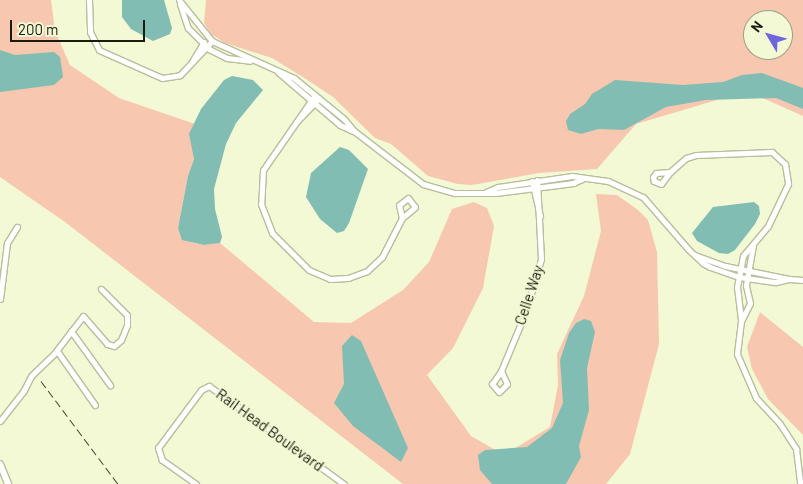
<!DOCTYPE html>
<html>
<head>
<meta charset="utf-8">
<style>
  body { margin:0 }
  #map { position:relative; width:803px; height:484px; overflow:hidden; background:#f2f9d4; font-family:Barlow,sans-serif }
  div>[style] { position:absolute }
  .green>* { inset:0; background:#f7c7af }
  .water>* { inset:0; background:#81bdb3 }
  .roads { filter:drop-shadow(1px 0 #b8be9b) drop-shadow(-1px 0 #b8be9b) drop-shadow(0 1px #b8be9b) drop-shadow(0 -1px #b8be9b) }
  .minor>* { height:5px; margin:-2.5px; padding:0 2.5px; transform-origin:2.5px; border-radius:2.5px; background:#fff }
  .tertiary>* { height:6px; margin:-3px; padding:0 3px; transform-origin:3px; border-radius:3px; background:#fff }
  .rail>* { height:1px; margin-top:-0.5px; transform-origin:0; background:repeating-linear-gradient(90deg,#3d402f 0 8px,transparent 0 12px) }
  span { translate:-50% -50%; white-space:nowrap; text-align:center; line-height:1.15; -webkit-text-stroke:4.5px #f2f9d4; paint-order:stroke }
  .street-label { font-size:15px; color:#191b0e }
  .north { position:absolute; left:743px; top:10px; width:50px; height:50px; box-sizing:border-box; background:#f2f9d4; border:1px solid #9ba085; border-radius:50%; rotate:307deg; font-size:14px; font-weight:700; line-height:20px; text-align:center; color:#191b0e }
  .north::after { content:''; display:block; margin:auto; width:18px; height:22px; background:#6e65df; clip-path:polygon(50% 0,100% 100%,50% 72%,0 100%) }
  .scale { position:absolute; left:10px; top:20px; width:135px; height:22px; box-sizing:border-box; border:2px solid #191b0e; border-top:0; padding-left:6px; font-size:15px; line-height:18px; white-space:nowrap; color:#191b0e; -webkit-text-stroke:4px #f2f9d4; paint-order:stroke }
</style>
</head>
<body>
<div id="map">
  <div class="green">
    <i style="clip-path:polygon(0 0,51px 0,55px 31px,70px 65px,119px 98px,195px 124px,192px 139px,194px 159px,188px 176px,178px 228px,190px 242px,204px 245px,220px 243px,314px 322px,351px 323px,403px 290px,429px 262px,452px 209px,474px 202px,487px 208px,494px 226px,483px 288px,453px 348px,427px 375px,471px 436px,504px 455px,550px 427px,558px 385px,557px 354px,584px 296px,601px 231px,596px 194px,617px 195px,638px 210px,648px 220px,657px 252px,659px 344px,630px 454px,606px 484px,403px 484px,65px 222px,0 177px)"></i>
    <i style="clip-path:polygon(evenodd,206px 0,803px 0,803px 116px,747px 91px,636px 124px,597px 169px,539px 173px,472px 185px,458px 184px,428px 176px,391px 144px,375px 138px,333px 97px,306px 79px,272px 58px,225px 43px,211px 34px,204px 23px,206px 0,753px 20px,783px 20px,783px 50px,753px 50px,753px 20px)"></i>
    <i style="clip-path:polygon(760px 312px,803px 347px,803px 435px,768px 399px,752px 369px,747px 347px)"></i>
  </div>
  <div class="water">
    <i style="clip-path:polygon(122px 0,164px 0,172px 28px,170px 34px,153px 41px,131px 29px,122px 17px)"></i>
    <i style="clip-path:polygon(0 50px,15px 55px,54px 52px,60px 57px,63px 77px,54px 85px,0 92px)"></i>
    <i style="clip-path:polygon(762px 73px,803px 88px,803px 109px,776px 98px,706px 100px,666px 107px,624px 130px,598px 129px,581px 134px,568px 130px,566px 121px,570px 114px,585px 104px,592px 94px,615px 80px,683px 85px,723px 82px,742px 75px)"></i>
    <i style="clip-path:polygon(232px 76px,253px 80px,263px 90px,236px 123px,226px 144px,214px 189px,215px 209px,222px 237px,220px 243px,204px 245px,182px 240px,178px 228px,188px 176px,194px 159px,189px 134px,201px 109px,224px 80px)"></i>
    <i style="clip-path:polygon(340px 147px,349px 150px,368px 169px,349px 223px,344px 231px,337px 233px,320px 219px,306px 197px,311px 173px)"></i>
    <i style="clip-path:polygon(754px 202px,759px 206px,760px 214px,755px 224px,735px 250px,728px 254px,719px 253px,697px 241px,692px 233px,713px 207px)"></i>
    <i style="clip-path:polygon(584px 319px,591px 321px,595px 332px,587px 368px,589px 410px,579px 446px,581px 457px,566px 484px,492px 484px,480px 470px,478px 455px,485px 450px,527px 447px,552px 428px,563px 403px,560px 360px,569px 333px,576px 323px)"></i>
    <i style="clip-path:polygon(352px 335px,361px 341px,408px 448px,401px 462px,353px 426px,334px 403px,344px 384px,342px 346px)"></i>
  </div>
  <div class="roads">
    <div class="minor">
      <i style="left:89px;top:0;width:32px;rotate:88deg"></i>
      <i style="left:90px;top:32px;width:20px;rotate:63deg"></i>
      <i style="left:99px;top:50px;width:69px;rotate:24deg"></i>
      <i style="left:162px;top:78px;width:18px;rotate:-9deg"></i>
      <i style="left:180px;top:75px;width:47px;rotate:-46.7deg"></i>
      <i style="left:179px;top:0;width:53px;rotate:51.2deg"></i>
      <i style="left:212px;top:41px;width:90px;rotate:24.3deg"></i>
      <i style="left:294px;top:78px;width:65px;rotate:39.4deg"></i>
      <i style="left:344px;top:119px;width:16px;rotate:50deg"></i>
      <i style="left:354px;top:131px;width:87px;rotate:37.5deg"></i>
      <i style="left:423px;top:184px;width:33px;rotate:16deg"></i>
      <i style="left:455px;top:193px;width:41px"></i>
      <i style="left:496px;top:193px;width:78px;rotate:-7.4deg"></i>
      <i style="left:573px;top:183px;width:12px;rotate:-24deg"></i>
      <i style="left:180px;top:4px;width:25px;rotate:72deg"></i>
      <i style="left:188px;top:28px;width:30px;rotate:45deg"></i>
      <i style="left:209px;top:49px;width:20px;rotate:27deg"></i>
      <i style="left:227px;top:58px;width:23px;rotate:7deg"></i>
      <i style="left:193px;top:60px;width:21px;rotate:-59deg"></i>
      <i style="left:278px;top:72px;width:82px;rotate:40.5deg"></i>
      <i style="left:340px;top:125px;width:14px;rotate:25deg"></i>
      <i style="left:315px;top:95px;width:91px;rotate:124.7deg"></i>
      <i style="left:263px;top:170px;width:34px;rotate:93deg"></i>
      <i style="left:261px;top:204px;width:31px;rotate:69deg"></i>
      <i style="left:272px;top:233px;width:52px;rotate:45deg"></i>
      <i style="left:309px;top:270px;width:23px;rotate:23deg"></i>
      <i style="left:330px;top:279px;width:18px;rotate:-3deg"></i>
      <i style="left:348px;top:278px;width:20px;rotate:-20deg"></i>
      <i style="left:367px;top:271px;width:21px;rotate:-43deg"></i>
      <i style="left:382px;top:257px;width:44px;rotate:-62.9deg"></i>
      <i style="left:402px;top:218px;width:17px;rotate:-40deg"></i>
      <i style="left:415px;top:207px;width:11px;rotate:-128deg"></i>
      <i style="left:408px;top:198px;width:11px;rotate:142deg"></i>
      <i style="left:399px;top:205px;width:13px;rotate:77deg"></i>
      <i style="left:298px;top:120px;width:30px;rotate:-46deg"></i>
      <i style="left:670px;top:172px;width:15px;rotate:127deg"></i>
      <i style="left:661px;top:184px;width:8px;rotate:-157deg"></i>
      <i style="left:654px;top:181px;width:4px;rotate:-104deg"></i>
      <i style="left:653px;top:177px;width:5px;rotate:-53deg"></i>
      <i style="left:656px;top:173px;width:14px;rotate:-4deg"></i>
      <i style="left:670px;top:172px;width:21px;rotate:-41deg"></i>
      <i style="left:686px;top:158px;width:10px;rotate:-17deg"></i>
      <i style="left:696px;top:155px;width:76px;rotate:-2.3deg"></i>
      <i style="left:772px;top:152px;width:18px;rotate:43deg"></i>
      <i style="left:785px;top:164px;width:20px;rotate:81deg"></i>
      <i style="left:788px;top:184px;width:47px;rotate:115.5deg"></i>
      <i style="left:768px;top:226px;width:39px;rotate:130deg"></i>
      <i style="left:743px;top:256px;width:32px;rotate:101deg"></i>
      <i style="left:737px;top:287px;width:34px;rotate:83deg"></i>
      <i style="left:741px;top:321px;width:33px;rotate:97deg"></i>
      <i style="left:737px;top:354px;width:48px;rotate:66.6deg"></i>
      <i style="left:756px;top:398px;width:35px;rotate:47deg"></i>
      <i style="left:780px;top:424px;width:30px;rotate:57deg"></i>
      <i style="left:796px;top:449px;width:35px;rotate:83deg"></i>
      <i style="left:532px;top:181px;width:36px;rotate:77deg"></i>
      <i style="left:486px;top:192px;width:13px;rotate:-23deg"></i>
      <i style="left:498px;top:187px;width:75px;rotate:-8.5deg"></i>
      <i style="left:572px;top:176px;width:36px;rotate:8deg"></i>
      <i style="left:608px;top:181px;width:38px;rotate:25deg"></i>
      <i style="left:643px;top:197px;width:69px;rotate:49.1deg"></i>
      <i style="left:688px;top:249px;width:21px;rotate:43deg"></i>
      <i style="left:703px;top:263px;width:8px;rotate:30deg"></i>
      <i style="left:710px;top:267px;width:31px;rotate:19deg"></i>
      <i style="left:739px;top:277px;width:37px;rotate:8deg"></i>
      <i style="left:776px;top:282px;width:13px;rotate:-13deg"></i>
      <i style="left:789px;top:279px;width:65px;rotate:-168.5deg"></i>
      <i style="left:725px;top:266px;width:32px;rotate:-160deg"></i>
      <i style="left:789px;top:279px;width:14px;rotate:4deg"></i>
      <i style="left:0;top:299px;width:56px;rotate:-82.9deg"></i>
      <i style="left:7px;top:243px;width:19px;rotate:-58deg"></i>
      <i style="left:741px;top:321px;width:20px;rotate:-63deg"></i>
      <i style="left:750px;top:303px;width:18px;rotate:-103deg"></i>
      <i style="left:746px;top:285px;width:40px;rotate:-80deg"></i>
      <i style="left:71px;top:331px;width:67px;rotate:54.2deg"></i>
      <i style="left:57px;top:351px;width:66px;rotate:54.9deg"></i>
      <i style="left:501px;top:371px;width:14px;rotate:65deg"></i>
      <i style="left:507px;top:384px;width:11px;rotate:135deg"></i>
      <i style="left:499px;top:392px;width:11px;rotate:-131deg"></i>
      <i style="left:492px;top:384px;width:16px;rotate:-55deg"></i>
      <i style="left:501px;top:371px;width:65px;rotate:-67.4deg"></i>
      <i style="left:526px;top:311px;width:54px;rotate:-73.9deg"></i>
      <i style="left:541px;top:259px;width:79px;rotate:-92.9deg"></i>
      <i style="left:0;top:421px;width:37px;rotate:-52deg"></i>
      <i style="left:23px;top:392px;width:18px;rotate:-63deg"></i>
      <i style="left:31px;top:376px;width:30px;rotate:-44deg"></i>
      <i style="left:53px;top:355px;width:49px;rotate:-52.4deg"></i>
      <i style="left:83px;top:316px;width:37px;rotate:49deg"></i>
      <i style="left:107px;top:344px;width:7px;rotate:16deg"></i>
      <i style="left:114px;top:346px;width:9px;rotate:-41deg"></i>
      <i style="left:121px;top:340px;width:16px;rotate:-68deg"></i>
      <i style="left:127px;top:325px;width:10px;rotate:-90deg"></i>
      <i style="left:127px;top:315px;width:37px;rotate:-135deg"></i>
      <i style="left:196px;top:484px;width:42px;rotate:-144.8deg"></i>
      <i style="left:162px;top:460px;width:13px;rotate:-108deg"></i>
      <i style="left:158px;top:448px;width:72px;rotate:-53.4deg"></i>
      <i style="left:201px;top:390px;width:9px;rotate:-27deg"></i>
      <i style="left:209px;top:386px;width:167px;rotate:36deg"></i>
    </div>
    <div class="tertiary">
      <i style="left:0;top:464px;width:22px;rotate:68deg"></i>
    </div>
  </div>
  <div class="rail">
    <i style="left:41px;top:381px;width:129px;rotate:53.2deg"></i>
  </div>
  <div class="street-label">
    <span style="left:529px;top:295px;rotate:-72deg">Celle Way</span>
    <span style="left:270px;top:430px;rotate:36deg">Rail Head Boulevard</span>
  </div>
  <div class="north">N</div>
  <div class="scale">200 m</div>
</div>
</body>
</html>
